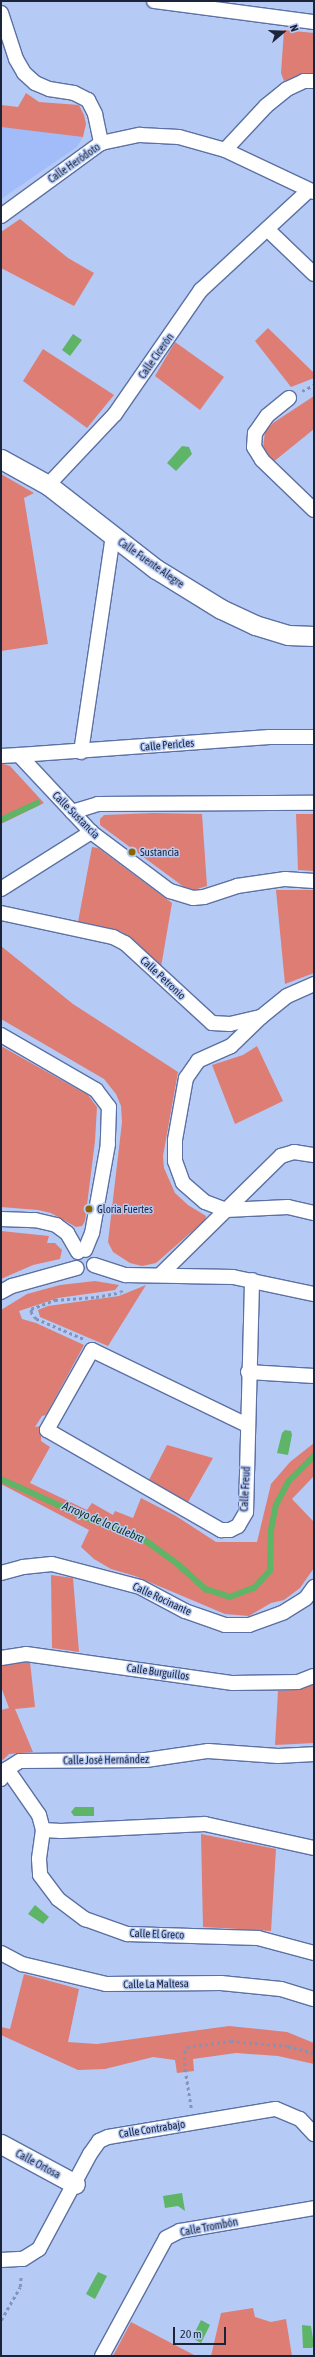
<!DOCTYPE html>
<html>
<head>
<meta charset="utf-8">
<style>
  body { margin:0 }
  #map { position:relative; width:315px; height:2357px; overflow:hidden; background:#b6caf6; font-family:"Asap Condensed",sans-serif }
  div>[style] { position:absolute }
  .built>* { inset:0; background:#a2bcf9 }
  .green>* { inset:0; background:#dd7d74 }
  .water>* { inset:0; background:#5eb467 }
  .stream>* { height:5.5px; margin:-2.75px; padding:0 2.75px; transform-origin:2.75px; border-radius:2.75px; background:#5eb467 }
  .path>* { height:2.5px; margin-top:-1.25px; transform-origin:0; background:repeating-linear-gradient(90deg,#8394b8 0 3px,transparent 0 6px) }
  .roads { filter:drop-shadow(1px 0 #5c71a3) drop-shadow(-1px 0 #5c71a3) drop-shadow(0 1px #5c71a3) drop-shadow(0 -1px #5c71a3) }
  .street>* { height:14px; margin:-7px; padding:0 7px; transform-origin:7px; border-radius:7px; background:#fff }
  .secondary>* { height:19px; margin:-9.5px; padding:0 9.5px; transform-origin:9.5px; border-radius:9.5px; background:#fff }
  .dots>* { width:11px; height:11px; translate:-50% -50%; box-sizing:border-box; border:2px solid #b6caf6; border-radius:50% }
  span { translate:-50% -50%; white-space:nowrap; text-align:center; line-height:1.15; -webkit-text-stroke:3px #b6caf6; paint-order:stroke }
  .street-label { font-size:11px; color:#1b2439 }
  .poi-label { font-size:11px; color:#1b2439 }
  .left { translate:0 -50%; text-align:left }
  .water-label { font-size:12px; color:#103315; font-style:italic }
  .frame { position:absolute; inset:0; border:2px solid #1b2439; pointer-events:none }
  .north { position:absolute; left:263px; top:12px; width:40px; height:40px; -webkit-text-stroke:3px #b6caf6; paint-order:stroke; rotate:71deg; font-size:11px; font-weight:700; line-height:16px; text-align:center; color:#1b2439 }
  .north::after { content:''; display:block; margin:auto; width:14px; height:18px; background:#1b2439; clip-path:polygon(50% 0,100% 100%,50% 72%,0 100%) }
  .scale { position:absolute; left:173px; top:2327px; width:53px; height:18px; box-sizing:border-box; border:2px solid #1b2439; border-top:0; padding-left:5px; font-size:12px; line-height:14px; white-space:nowrap; color:#1b2439; -webkit-text-stroke:3px #b6caf6; paint-order:stroke }
</style>
</head>
<body>
<div id="map">
  <div class="built">
    <i style="clip-path:polygon(1px 127px,53px 131px,83px 137px,77px 147px,1px 199px)"></i>
  </div>
  <div class="green">
    <i style="clip-path:polygon(284px 30px,314px 33px,314px 73px,284px 81px,281px 73px)"></i>
    <i style="clip-path:polygon(26px 93px,39px 102px,79px 105px,84px 115px,86px 124px,83px 137px,1px 127px,1px 105px,18px 107px)"></i>
    <i style="clip-path:polygon(20px 219px,68px 258px,94px 273px,74px 306px,1px 268px,1px 232px)"></i>
    <i style="clip-path:polygon(268px 328px,314px 373px,314px 378px,291px 387px,255px 341px)"></i>
    <i style="clip-path:polygon(175px 342px,224px 377px,200px 410px,155px 376px)"></i>
    <i style="clip-path:polygon(43px 349px,114px 395px,87px 428px,23px 381px)"></i>
    <i style="clip-path:polygon(314px 396px,314px 429px,272px 463px,263px 449px,265px 431px,273px 423px)"></i>
    <i style="clip-path:polygon(1px 474px,34px 493px,24px 498px,48px 644px,1px 651px)"></i>
    <i style="clip-path:polygon(1px 763px,10px 766px,44px 803px,1px 824px)"></i>
    <i style="clip-path:polygon(154px 813px,202px 814px,207px 886px,194px 890px,184px 887px,100px 825px,100px 819px,104px 815px)"></i>
    <i style="clip-path:polygon(296px 814px,314px 814px,314px 871px,298px 870px)"></i>
    <i style="clip-path:polygon(92px 847px,98px 848px,172px 903px,161px 967px,122px 932px,78px 922px)"></i>
    <i style="clip-path:polygon(276px 890px,314px 890px,314px 973px,285px 984px)"></i>
    <i style="clip-path:polygon(1px 946px,73px 1004px,178px 1072px,163px 1156px,164px 1168px,175px 1193px,188px 1205px,206px 1216px,205px 1220px,156px 1263px,142px 1266px,130px 1263px,113px 1252px,108px 1242px,122px 1122px,121px 1106px,116px 1094px,104px 1079px,1px 1019px)"></i>
    <i style="clip-path:polygon(1px 1046px,88px 1095px,97px 1107px,95px 1141px,85px 1221px,82px 1226px,76px 1227px,51px 1213px,38px 1210px,1px 1207px)"></i>
    <i style="clip-path:polygon(257px 1046px,283px 1101px,235px 1124px,212px 1065px,243px 1055px)"></i>
    <i style="clip-path:polygon(1px 1231px,49px 1236px,47px 1243px,55px 1243px,62px 1250px,60px 1259px,33px 1265px,1px 1279px)"></i>
    <i style="clip-path:polygon(95px 1281px,119px 1285px,115px 1290px,58px 1298px,19px 1311px,22px 1319px,36px 1323px,84px 1345px,46px 1415px,42px 1416px,35px 1427px,41px 1426px,41px 1441px,50px 1447px,30px 1483px,87px 1510px,92px 1503px,113px 1515px,115px 1511px,133px 1518px,141px 1498px,176px 1516px,216px 1542px,257px 1542px,271px 1484px,290px 1462px,314px 1443px,314px 1476px,292px 1499px,314px 1522px,314px 1568px,300px 1588px,284px 1600px,271px 1603px,249px 1616px,225px 1614px,135px 1576px,111px 1569px,94px 1559px,81px 1547px,89px 1530px,1px 1484px,1px 1310px,27px 1294px,60px 1285px)"></i>
    <i style="clip-path:polygon(146px 1285px,108px 1346px,40px 1317px,38px 1310px,48px 1306px,119px 1296px)"></i>
    <i style="clip-path:polygon(167px 1445px,213px 1458px,187px 1504px,149px 1480px)"></i>
    <i style="clip-path:polygon(51px 1575px,73px 1578px,79px 1652px,52px 1648px)"></i>
    <i style="clip-path:polygon(30px 1662px,35px 1707px,15px 1709px,33px 1752px,9px 1754px,3px 1760px,1px 1758px,1px 1710px,9px 1708px,1px 1687px,1px 1665px)"></i>
    <i style="clip-path:polygon(314px 1683px,314px 1743px,275px 1745px,278px 1691px,292px 1690px)"></i>
    <i style="clip-path:polygon(201px 1834px,276px 1849px,271px 1931px,203px 1927px)"></i>
    <i style="clip-path:polygon(24px 1974px,79px 1989px,68px 2042px,97px 2044px,229px 2026px,287px 2032px,314px 2043px,314px 2064px,278px 2056px,236px 2053px,193px 2059px,194px 2071px,177px 2073px,175px 2060px,153px 2057px,105px 2069px,78px 2070px,1px 2035px,1px 2027px,10px 2029px)"></i>
    <i style="clip-path:polygon(253px 2308px,255px 2317px,271px 2322px,286px 2319px,292px 2356px,211px 2356px,221px 2313px)"></i>
    <i style="clip-path:polygon(131px 2322px,196px 2356px,113px 2356px)"></i>
  </div>
  <div class="water">
    <i style="clip-path:polygon(73px 334px,82px 340px,70px 356px,62px 350px)"></i>
    <i style="clip-path:polygon(182px 446px,189px 447px,192px 454px,176px 471px,167px 463px)"></i>
    <i style="clip-path:polygon(285px 1430px,291px 1431px,292px 1435px,288px 1455px,277px 1453px,282px 1433px)"></i>
    <i style="clip-path:polygon(75px 1807px,94px 1807px,94px 1816px,74px 1816px,71px 1812px)"></i>
    <i style="clip-path:polygon(35px 1905px,49px 1917px,43px 1924px,28px 1914px)"></i>
    <i style="clip-path:polygon(182px 2193px,185px 2211px,178px 2206px,165px 2208px,163px 2196px)"></i>
    <i style="clip-path:polygon(98px 2272px,107px 2276px,95px 2299px,86px 2294px)"></i>
    <i style="clip-path:polygon(201px 2320px,210px 2325px,201px 2343px,192px 2338px)"></i>
    <i style="clip-path:polygon(302px 2325px,311px 2326px,314px 2345px,312px 2348px,303px 2348px)"></i>
  </div>
  <div class="stream">
    <i style="left:1px;top:820px;width:40px;rotate:-25deg"></i>
    <i style="left:1px;top:1479px;width:100px;rotate:24.3deg"></i>
    <i style="left:92px;top:1520px;width:52px;rotate:19.1deg"></i>
    <i style="left:141px;top:1537px;width:46px;rotate:36.1deg"></i>
    <i style="left:178px;top:1564px;width:38px;rotate:42deg"></i>
    <i style="left:206px;top:1589px;width:25px;rotate:18deg"></i>
    <i style="left:230px;top:1597px;width:26px;rotate:-21deg"></i>
    <i style="left:254px;top:1588px;width:23px;rotate:-47deg"></i>
    <i style="left:270px;top:1571px;width:41px;rotate:-88.6deg"></i>
    <i style="left:271px;top:1530px;width:25px;rotate:-79deg"></i>
    <i style="left:276px;top:1505px;width:27px;rotate:-62deg"></i>
    <i style="left:289px;top:1481px;width:35px;rotate:-45deg"></i>
  </div>
  <div class="path">
    <i style="left:302px;top:391px;width:13px;rotate:-27deg"></i>
    <i style="left:83px;top:1339px;width:51px;rotate:-156.9deg"></i>
    <i style="left:36px;top:1319px;width:8px;rotate:-130deg"></i>
    <i style="left:31px;top:1313px;width:4px;rotate:-90deg"></i>
    <i style="left:31px;top:1309px;width:26px;rotate:-21deg"></i>
    <i style="left:55px;top:1300px;width:41px;rotate:-4.2deg"></i>
    <i style="left:96px;top:1297px;width:25px;rotate:-11deg"></i>
    <i style="left:121px;top:1292px;width:2px;rotate:-63deg"></i>
    <i style="left:191px;top:2108px;width:36px;rotate:-99deg"></i>
    <i style="left:185px;top:2072px;width:19px;rotate:-93deg"></i>
    <i style="left:184px;top:2053px;width:7px;rotate:-63deg"></i>
    <i style="left:187px;top:2047px;width:44px;rotate:-7.8deg"></i>
    <i style="left:231px;top:2041px;width:57px;rotate:5deg"></i>
    <i style="left:288px;top:2046px;width:27px;rotate:15deg"></i>
    <i style="left:1px;top:2320px;width:38px;rotate:-60deg"></i>
    <i style="left:20px;top:2287px;width:12px;rotate:-85deg"></i>
  </div>
  <div class="roads">
    <div class="street">
      <i style="left:154px;top:1px;width:161px;rotate:7.5deg"></i>
      <i style="left:1px;top:13px;width:48px;rotate:71.9deg"></i>
      <i style="left:16px;top:59px;width:16px;rotate:60deg"></i>
      <i style="left:24px;top:73px;width:15px;rotate:42deg"></i>
      <i style="left:35px;top:83px;width:15px;rotate:23deg"></i>
      <i style="left:49px;top:89px;width:25px;rotate:9deg"></i>
      <i style="left:74px;top:93px;width:16px;rotate:27deg"></i>
      <i style="left:88px;top:100px;width:16px;rotate:63deg"></i>
      <i style="left:95px;top:114px;width:30px;rotate:78deg"></i>
      <i style="left:225px;top:150px;width:60px;rotate:-47deg"></i>
      <i style="left:266px;top:106px;width:27px;rotate:-39deg"></i>
      <i style="left:287px;top:89px;width:19px;rotate:-25deg"></i>
      <i style="left:304px;top:81px;width:10px"></i>
      <i style="left:1px;top:216px;width:124px;rotate:-36.1deg"></i>
      <i style="left:101px;top:143px;width:40px;rotate:-12deg"></i>
      <i style="left:140px;top:135px;width:39px;rotate:3deg"></i>
      <i style="left:179px;top:137px;width:48px;rotate:15.8deg"></i>
      <i style="left:225px;top:150px;width:98px;rotate:25.3deg"></i>
      <i style="left:267px;top:229px;width:65px;rotate:43.8deg"></i>
      <i style="left:289px;top:398px;width:28px;rotate:141deg"></i>
      <i style="left:267px;top:416px;width:21px;rotate:125deg"></i>
      <i style="left:255px;top:433px;width:14px;rotate:94deg"></i>
      <i style="left:254px;top:447px;width:15px;rotate:58deg"></i>
      <i style="left:262px;top:460px;width:72px;rotate:43.9deg"></i>
      <i style="left:48px;top:485px;width:98px;rotate:-46.7deg"></i>
      <i style="left:115px;top:414px;width:151px;rotate:-55.3deg"></i>
      <i style="left:201px;top:290px;width:146px;rotate:-42.8deg"></i>
      <i style="left:81px;top:752px;width:218px;rotate:-81.6deg"></i>
      <i style="left:19px;top:755px;width:251px;rotate:-4.1deg"></i>
      <i style="left:269px;top:737px;width:45px"></i>
      <i style="left:1px;top:756px;width:18px;rotate:-3deg"></i>
      <i style="left:19px;top:755px;width:105px;rotate:46.9deg"></i>
      <i style="left:91px;top:832px;width:99px;rotate:36.8deg"></i>
      <i style="left:170px;top:891px;width:24px;rotate:17deg"></i>
      <i style="left:193px;top:898px;width:11px;rotate:-5deg"></i>
      <i style="left:204px;top:897px;width:35px;rotate:-18deg"></i>
      <i style="left:237px;top:886px;width:49px;rotate:-8.3deg"></i>
      <i style="left:285px;top:879px;width:29px;rotate:4deg"></i>
      <i style="left:72px;top:812px;width:27px;rotate:-17deg"></i>
      <i style="left:98px;top:804px;width:216px;rotate:-0.3deg"></i>
      <i style="left:1px;top:889px;width:107px;rotate:-32.3deg"></i>
      <i style="left:1px;top:913px;width:115px;rotate:12.1deg"></i>
      <i style="left:113px;top:937px;width:13px;rotate:27deg"></i>
      <i style="left:125px;top:943px;width:118px;rotate:42.6deg"></i>
      <i style="left:212px;top:1023px;width:18px;rotate:3deg"></i>
      <i style="left:230px;top:1024px;width:32px;rotate:-13deg"></i>
      <i style="left:261px;top:1017px;width:33px;rotate:-39deg"></i>
      <i style="left:287px;top:996px;width:30px;rotate:-24deg"></i>
      <i style="left:261px;top:1017px;width:42px;rotate:136deg"></i>
      <i style="left:231px;top:1046px;width:36px;rotate:156deg"></i>
      <i style="left:198px;top:1061px;width:21px;rotate:125deg"></i>
      <i style="left:186px;top:1078px;width:63px;rotate:100.1deg"></i>
      <i style="left:175px;top:1140px;width:21px;rotate:90deg"></i>
      <i style="left:175px;top:1161px;width:23px;rotate:70deg"></i>
      <i style="left:183px;top:1183px;width:29px;rotate:41deg"></i>
      <i style="left:205px;top:1202px;width:22px;rotate:21deg"></i>
      <i style="left:226px;top:1210px;width:62px;rotate:-2.8deg"></i>
      <i style="left:288px;top:1207px;width:27px;rotate:13deg"></i>
      <i style="left:1px;top:1035px;width:110px;rotate:30.1deg"></i>
      <i style="left:96px;top:1090px;width:21px;rotate:53deg"></i>
      <i style="left:109px;top:1107px;width:37px;rotate:92deg"></i>
      <i style="left:108px;top:1144px;width:68px;rotate:100.2deg"></i>
      <i style="left:96px;top:1211px;width:22px;rotate:100deg"></i>
      <i style="left:92px;top:1233px;width:18px;rotate:112deg"></i>
      <i style="left:1px;top:1219px;width:34px;rotate:2deg"></i>
      <i style="left:35px;top:1220px;width:22px;rotate:13deg"></i>
      <i style="left:56px;top:1225px;width:14px;rotate:36deg"></i>
      <i style="left:67px;top:1233px;width:22px;rotate:60deg"></i>
      <i style="left:94px;top:1265px;width:33px;rotate:18deg"></i>
      <i style="left:125px;top:1275px;width:108px;rotate:1.1deg"></i>
      <i style="left:233px;top:1277px;width:83px;rotate:11.9deg"></i>
      <i style="left:160px;top:1275px;width:170px;rotate:-44.5deg"></i>
      <i style="left:281px;top:1156px;width:14px;rotate:-17deg"></i>
      <i style="left:294px;top:1152px;width:20px;rotate:9deg"></i>
      <i style="left:1px;top:1292px;width:13px;rotate:-29deg"></i>
      <i style="left:12px;top:1286px;width:67px;rotate:-15.5deg"></i>
      <i style="left:248px;top:1372px;width:66px;rotate:3.5deg"></i>
      <i style="left:247px;top:1425px;width:172px;rotate:-154.2deg"></i>
      <i style="left:92px;top:1350px;width:92px;rotate:119.4deg"></i>
      <i style="left:47px;top:1430px;width:201px;rotate:29.9deg"></i>
      <i style="left:221px;top:1530px;width:9px"></i>
      <i style="left:230px;top:1530px;width:9px;rotate:-27deg"></i>
      <i style="left:238px;top:1526px;width:16px;rotate:-60deg"></i>
      <i style="left:246px;top:1512px;width:232px;rotate:-88.5deg"></i>
      <i style="left:1px;top:1573px;width:23px;rotate:-15deg"></i>
      <i style="left:23px;top:1567px;width:29px;rotate:-6deg"></i>
      <i style="left:52px;top:1564px;width:91px;rotate:14.6deg"></i>
      <i style="left:140px;top:1587px;width:51px;rotate:28.1deg"></i>
      <i style="left:185px;top:1611px;width:42px;rotate:19.3deg"></i>
      <i style="left:225px;top:1625px;width:24px"></i>
      <i style="left:249px;top:1625px;width:37px;rotate:-20deg"></i>
      <i style="left:284px;top:1612px;width:26px;rotate:-32deg"></i>
      <i style="left:306px;top:1598px;width:14px;rotate:-54deg"></i>
      <i style="left:1px;top:1658px;width:25px;rotate:-9deg"></i>
      <i style="left:26px;top:1654px;width:209px;rotate:8deg"></i>
      <i style="left:233px;top:1683px;width:65px;rotate:-0.9deg"></i>
      <i style="left:298px;top:1682px;width:17px;rotate:-21deg"></i>
      <i style="left:7px;top:1769px;width:56px;rotate:55.2deg"></i>
      <i style="left:39px;top:1815px;width:16px;rotate:75deg"></i>
      <i style="left:43px;top:1830px;width:29px;rotate:98deg"></i>
      <i style="left:39px;top:1859px;width:16px;rotate:86deg"></i>
      <i style="left:40px;top:1875px;width:30px;rotate:53deg"></i>
      <i style="left:58px;top:1899px;width:34px;rotate:37deg"></i>
      <i style="left:85px;top:1919px;width:45px;rotate:19.7deg"></i>
      <i style="left:127px;top:1934px;width:131px;rotate:1.7deg"></i>
      <i style="left:258px;top:1938px;width:58px;rotate:15deg"></i>
      <i style="left:1px;top:1779px;width:12px;rotate:-59deg"></i>
      <i style="left:7px;top:1769px;width:15px;rotate:-32deg"></i>
      <i style="left:20px;top:1761px;width:126px;rotate:-0.5deg"></i>
      <i style="left:146px;top:1760px;width:63px;rotate:-8.3deg"></i>
      <i style="left:208px;top:1751px;width:70px;rotate:4.1deg"></i>
      <i style="left:278px;top:1756px;width:36px;rotate:-3deg"></i>
      <i style="left:43px;top:1830px;width:18px;rotate:3deg"></i>
      <i style="left:61px;top:1831px;width:144px;rotate:-2.8deg"></i>
      <i style="left:205px;top:1824px;width:112px;rotate:12.4deg"></i>
      <i style="left:1px;top:1953px;width:24px;rotate:28deg"></i>
      <i style="left:22px;top:1964px;width:86px;rotate:13.4deg"></i>
      <i style="left:106px;top:1984px;width:115px;rotate:-0.5deg"></i>
      <i style="left:221px;top:1983px;width:60px;rotate:5.7deg"></i>
      <i style="left:281px;top:1989px;width:34px;rotate:17deg"></i>
      <i style="left:1px;top:2260px;width:22px;rotate:-3deg"></i>
      <i style="left:23px;top:2259px;width:19px;rotate:-32deg"></i>
      <i style="left:39px;top:2249px;width:108px;rotate:-61.8deg"></i>
      <i style="left:90px;top:2154px;width:16px;rotate:-55deg"></i>
      <i style="left:99px;top:2141px;width:10px;rotate:-24deg"></i>
      <i style="left:108px;top:2137px;width:170px;rotate:-9.5deg"></i>
      <i style="left:276px;top:2109px;width:26px;rotate:23deg"></i>
      <i style="left:300px;top:2119px;width:21px;rotate:47deg"></i>
      <i style="left:102px;top:2356px;width:134px;rotate:-61.5deg"></i>
      <i style="left:166px;top:2238px;width:16px;rotate:-27deg"></i>
      <i style="left:180px;top:2231px;width:136px;rotate:-9.7deg"></i>
    </div>
    <div class="secondary">
      <i style="left:1px;top:459px;width:54px;rotate:29deg"></i>
      <i style="left:48px;top:485px;width:137px;rotate:37.9deg"></i>
      <i style="left:156px;top:569px;width:76px;rotate:31.6deg"></i>
      <i style="left:221px;top:609px;width:38px;rotate:25deg"></i>
      <i style="left:255px;top:625px;width:34px;rotate:17deg"></i>
      <i style="left:288px;top:635px;width:26px;rotate:2deg"></i>
      <i style="left:1px;top:2144px;width:84px;rotate:28.4deg"></i>
    </div>
  </div>
  <div class="dots">
    <i style="left:132px;top:852px;background:#876601"></i>
    <i style="left:89px;top:1209px;background:#876601"></i>
  </div>
  <div class="street-label">
    <span style="left:74px;top:163px;rotate:-35deg">Calle Heródoto</span>
    <span style="left:156px;top:356px;rotate:-55deg">Calle Cicerón</span>
    <span style="left:151px;top:563px;rotate:35deg">Calle Fuente Alegre</span>
    <span style="left:167px;top:745px;rotate:-5deg">Calle Pericles</span>
    <span style="left:76px;top:815px;rotate:45deg">Calle Sustancia</span>
    <span style="left:163px;top:978px;rotate:43deg">Calle Petronio</span>
    <span style="left:245px;top:1489px;rotate:-87deg">Calle Freud</span>
    <span style="left:162px;top:1599px;rotate:25deg">Calle Rocinante</span>
    <span style="left:158px;top:1672px;rotate:8deg">Calle Burguillos</span>
    <span style="left:106px;top:1760px;rotate:-1deg">Calle José Hernández</span>
    <span style="left:157px;top:1934px;rotate:2deg">Calle El Greco</span>
    <span style="left:156px;top:1984px;rotate:-1deg">Calle La Maltesa</span>
    <span style="left:152px;top:2129px;rotate:-9deg">Calle Contrabajo</span>
    <span style="left:38px;top:2164px;rotate:28deg">Calle Ortosa</span>
    <span style="left:209px;top:2227px;rotate:-11deg">Calle Trombón</span>
  </div>
  <div class="poi-label">
    <span class="left" style="left:140px;top:852px">Sustancia</span>
    <span class="left" style="left:97px;top:1209px">Gloria Fuertes</span>
  </div>
  <div class="water-label">
    <span style="left:103px;top:1523px;rotate:23deg">Arroyo de la Culebra</span>
  </div>
  <div class="frame"></div>
  <div class="north">N</div>
  <div class="scale">20 m</div>
</div>
</body>
</html>
